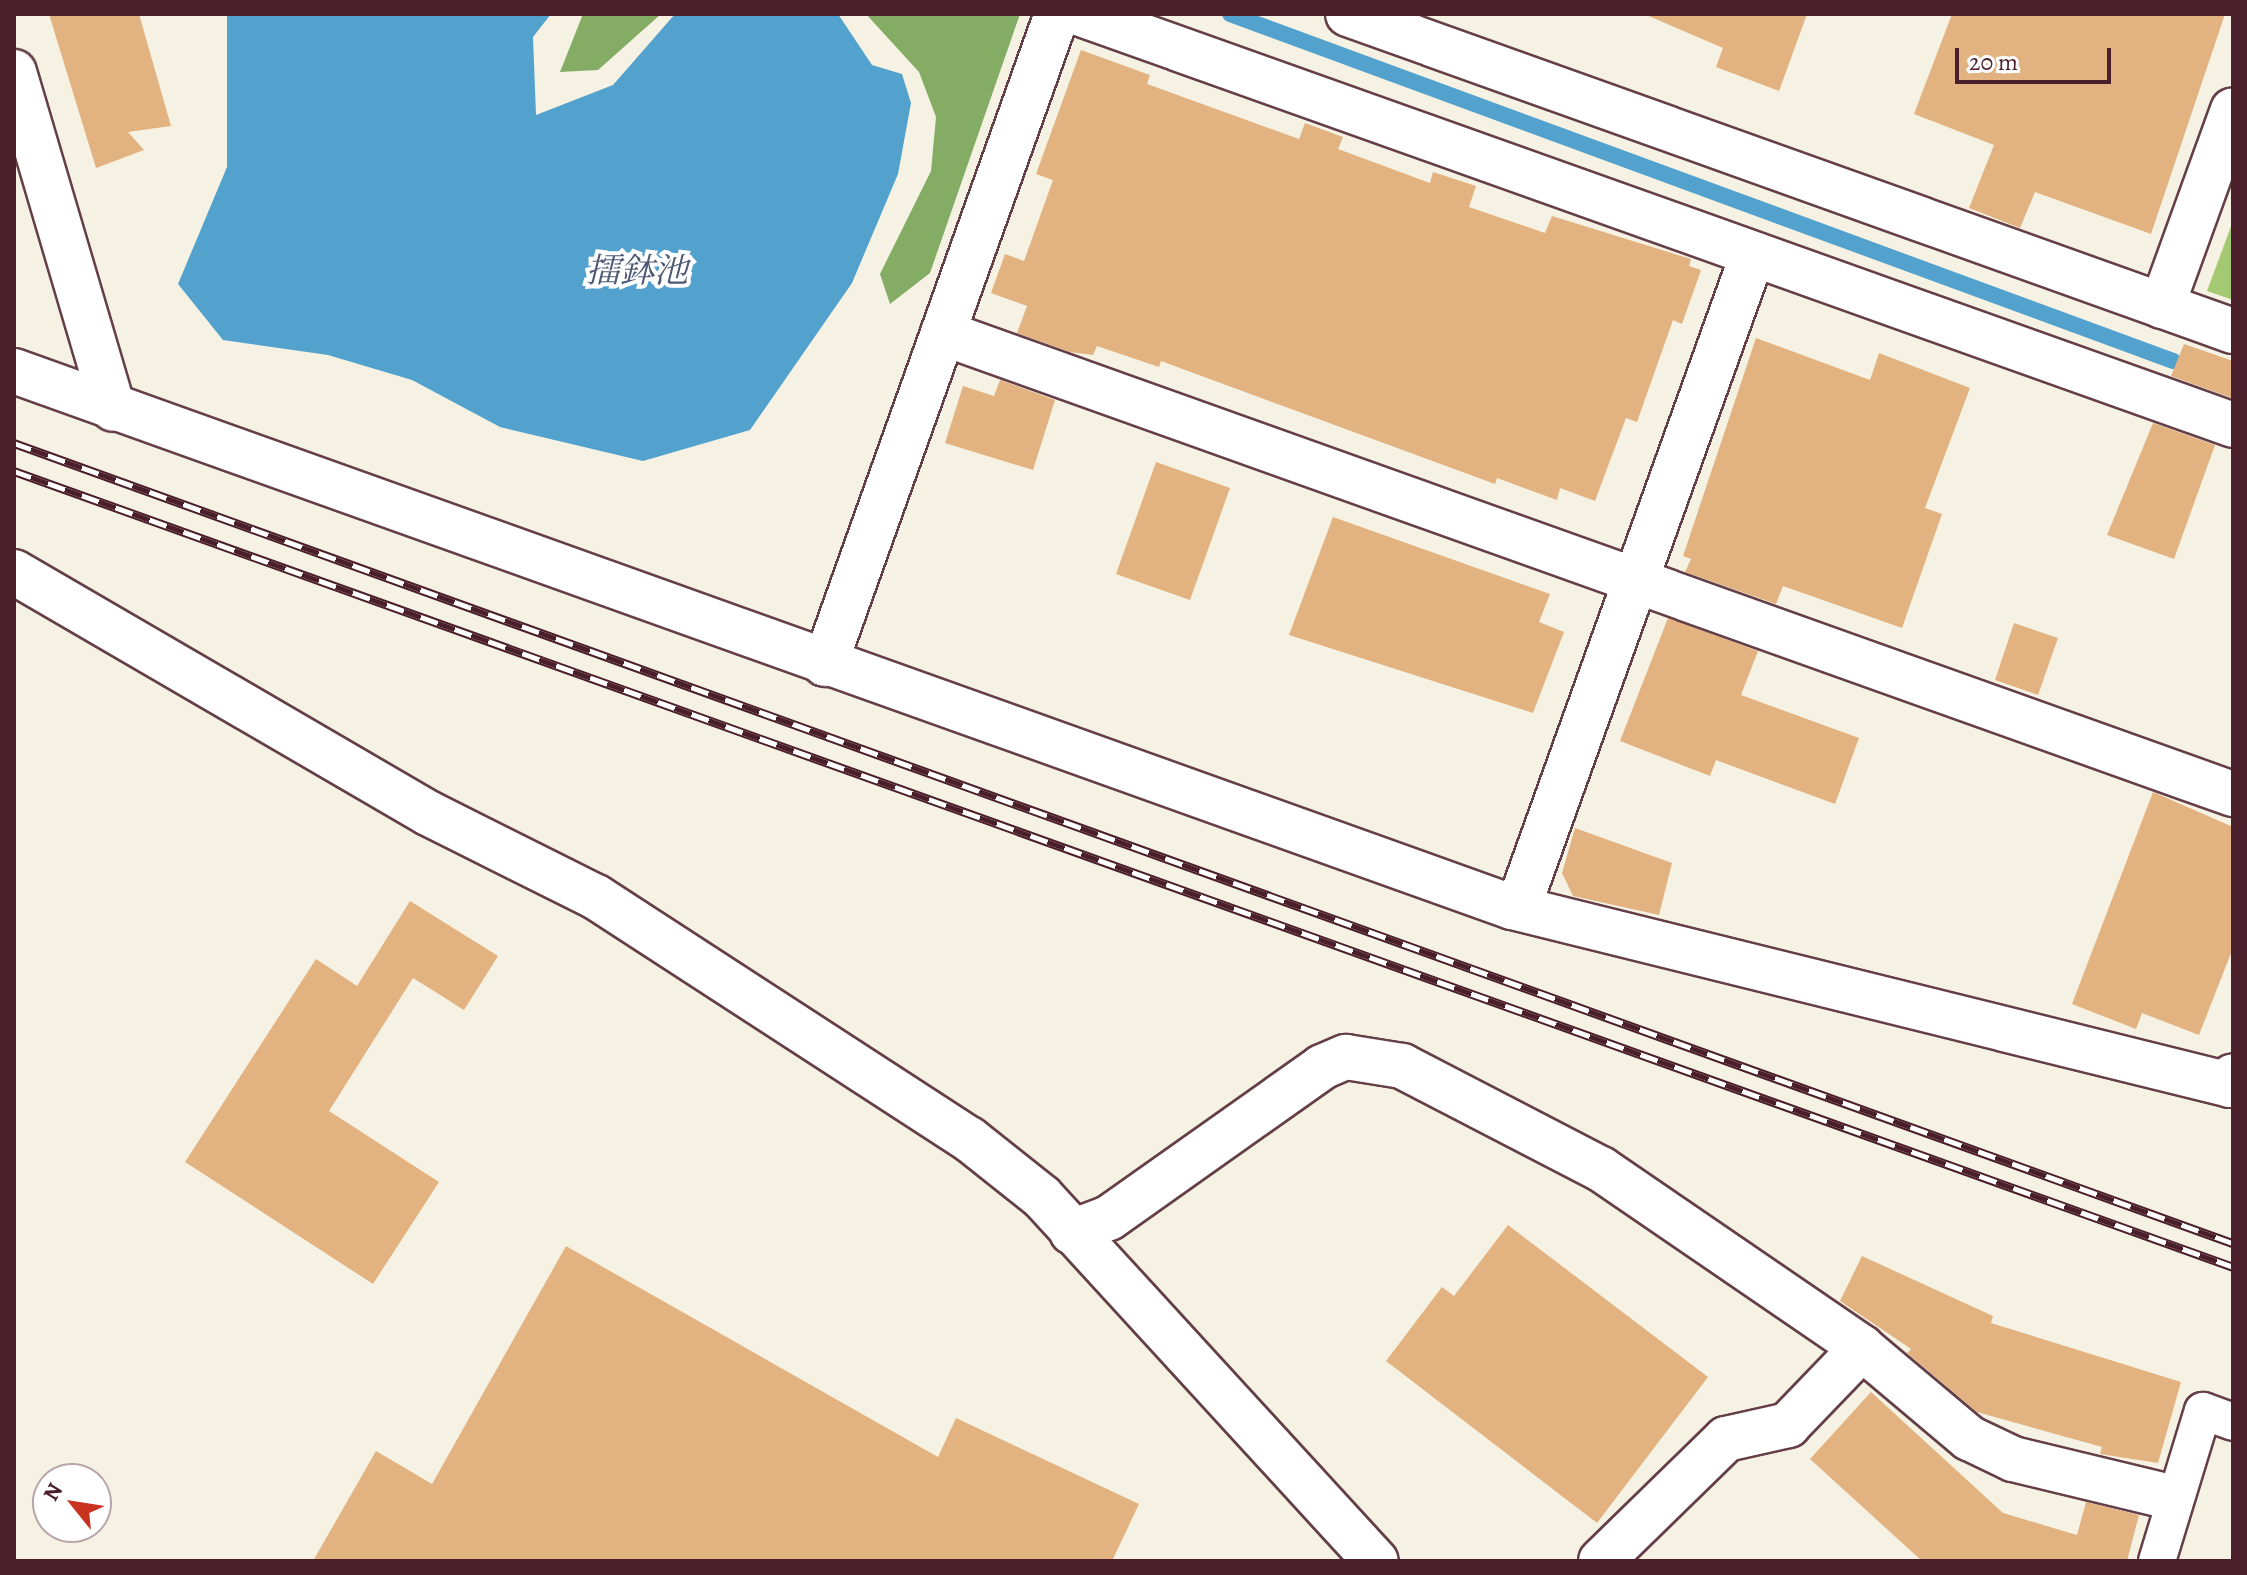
<!DOCTYPE html>
<html>
<head>
<meta charset="utf-8">
<style>
  body { margin:0 }
  #map { position:relative; width:2247px; height:1575px; overflow:hidden; background:#f6f2e3; font-family:Alegreya,"Noto Serif JP",serif }
  div>[style] { position:absolute }
  .green>* { inset:0; background:#a5c872 }
  .forest>* { inset:0; background:#84ac64 }
  .water>* { inset:0; background:#53a2cd }
  .stream>* { height:16px; margin:-8px; padding:0 8px; transform-origin:8px; border-radius:8px; background:#53a2cd }
  .building>* { inset:0; background:#e2b380 }
  .roads { filter:drop-shadow(2px 0 #643f47) drop-shadow(-2px 0 #643f47) drop-shadow(0 2px #643f47) drop-shadow(0 -2px #643f47) }
  .pedestrian>* { height:36px; margin:-18px; padding:0 18px; transform-origin:18px; border-radius:18px; background:#fff }
  .minor>* { height:44px; margin:-22px; padding:0 22px; transform-origin:22px; border-radius:22px; background:#fff }
  .rail>* { height:9px; margin-top:-4.5px; transform-origin:0; background:repeating-linear-gradient(90deg,#fff 0 18px,#4a1f2b 0 36px); box-sizing:border-box; border-block:2px solid #4a1f2b }
  span { translate:-50% -50%; white-space:nowrap; text-align:center; line-height:1.15; -webkit-text-stroke:8px #fff; paint-order:stroke }
  .water-label { font-size:34px; color:#4e5a74; font-style:italic }
  .frame { position:absolute; inset:0; border:16px solid #4a1f2b; pointer-events:none }
  .north { position:absolute; left:32px; top:1463px; width:80px; height:80px; box-sizing:border-box; background:#fff; border:2px solid #b7a5aa; border-radius:50%; rotate:300deg; font-size:22px; font-weight:700; line-height:32px; text-align:center; color:#4a1f2b }
  .north::after { content:''; display:block; margin:auto; width:28px; height:36px; background:#c8321e; clip-path:polygon(50% 0,100% 100%,50% 72%,0 100%) }
  .scale { position:absolute; left:1955px; top:48px; width:156px; height:36px; box-sizing:border-box; border:4px solid #4a1f2b; border-top:0; padding-left:10px; font-size:24px; line-height:28px; white-space:nowrap; color:#4a1f2b; -webkit-text-stroke:6px #fff; paint-order:stroke }
</style>
</head>
<body>
<div id="map">
  <div class="green">
    <i style="clip-path:polygon(2233px 221px,2233px 300px,2207px 291px)"></i>
  </div>
  <div class="forest">
    <i style="clip-path:polygon(583px 14px,661px 14px,598px 70px,560px 72px)"></i>
    <i style="clip-path:polygon(866px 14px,1020px 14px,930px 273px,890px 304px,880px 274px,931px 171px,936px 117px,919px 72px)"></i>
  </div>
  <div class="water">
    <i style="clip-path:polygon(227px 14px,551px 14px,533px 37px,536px 115px,613px 85px,675px 14px,838px 14px,872px 65px,902px 74px,911px 103px,898px 174px,852px 283px,750px 430px,643px 461px,500px 427px,412px 380px,328px 355px,223px 340px,178px 284px,227px 167px)"></i>
  </div>
  <div class="stream">
    <i style="left:1230px;top:14px;width:1005px;rotate:20.2deg"></i>
  </div>
  <div class="building">
    <i style="clip-path:polygon(49px 14px,139px 14px,171px 126px,128px 132px,144px 150px,96px 168px)"></i>
    <i style="clip-path:polygon(1644px 14px,1807px 14px,1779px 91px,1716px 67px,1723px 48px)"></i>
    <i style="clip-path:polygon(1952px 14px,2225px 14px,2151px 234px,2035px 192px,2020px 228px,1969px 208px,1994px 145px,1914px 114px)"></i>
    <i style="clip-path:polygon(1081px 50px,1150px 75px,1147px 84px,1299px 139px,1305px 123px,1343px 137px,1338px 149px,1430px 183px,1433px 172px,1476px 186px,1469px 207px,1545px 233px,1552px 216px,1691px 259px,1689px 266px,1701px 270px,1682px 324px,1673px 320px,1637px 422px,1626px 418px,1595px 501px,1560px 488px,1557px 500px,1497px 478px,1495px 484px,1161px 361px,1159px 367px,1097px 346px,1093px 355px,1070px 352px,1017px 333px,1027px 306px,991px 293px,1005px 254px,1024px 261px,1053px 180px,1036px 174px)"></i>
    <i style="clip-path:polygon(1756px 338px,1870px 380px,1879px 353px,1970px 388px,1925px 508px,1942px 514px,1902px 628px,1783px 586px,1776px 604px,1685px 572px,1691px 559px,1683px 556px)"></i>
    <i style="clip-path:polygon(2184px 344px,2233px 361px,2232px 398px,2171px 376px)"></i>
    <i style="clip-path:polygon(1000px 380px,1055px 400px,1033px 470px,945px 443px,963px 386px,994px 396px)"></i>
    <i style="clip-path:polygon(2153px 423px,2215px 445px,2174px 559px,2107px 535px)"></i>
    <i style="clip-path:polygon(1156px 462px,1230px 488px,1190px 600px,1116px 574px)"></i>
    <i style="clip-path:polygon(1333px 517px,1550px 594px,1539px 622px,1564px 632px,1533px 713px,1289px 635px)"></i>
    <i style="clip-path:polygon(1668px 618px,1758px 651px,1741px 695px,1859px 738px,1835px 804px,1716px 760px,1710px 776px,1620px 741px)"></i>
    <i style="clip-path:polygon(2014px 623px,2058px 638px,2038px 695px,1995px 680px)"></i>
    <i style="clip-path:polygon(2153px 792px,2233px 827px,2233px 948px,2199px 1035px,2142px 1013px,2136px 1029px,2072px 1004px)"></i>
    <i style="clip-path:polygon(1575px 828px,1672px 863px,1659px 915px,1573px 896px,1562px 873px)"></i>
    <i style="clip-path:polygon(410px 901px,498px 956px,464px 1010px,413px 978px,329px 1111px,439px 1182px,373px 1284px,185px 1162px,316px 959px,357px 986px)"></i>
    <i style="clip-path:polygon(1508px 1225px,1708px 1377px,1597px 1523px,1386px 1361px,1442px 1287px,1454px 1296px)"></i>
    <i style="clip-path:polygon(566px 1246px,938px 1457px,956px 1418px,1139px 1504px,1112px 1561px,313px 1561px,376px 1451px,432px 1484px)"></i>
    <i style="clip-path:polygon(1862px 1256px,1993px 1316px,1991px 1323px,2181px 1382px,2158px 1463px,2100px 1454px,2102px 1447px,1977px 1412px,1907px 1353px,1911px 1349px,1840px 1301px)"></i>
    <i style="clip-path:polygon(1871px 1392px,2003px 1513px,2077px 1535px,2086px 1502px,2139px 1515px,2127px 1561px,1922px 1561px,1810px 1459px)"></i>
  </div>
  <div class="roads">
    <div class="pedestrian">
      <i style="left:2157px;top:1561px;width:157px;rotate:-73deg"></i>
      <i style="left:2203px;top:1411px;width:32px;rotate:20deg"></i>
    </div>
    <div class="minor">
      <i style="left:1081px;top:14px;width:1223px;rotate:19.63deg"></i>
      <i style="left:1348px;top:14px;width:940px;rotate:19.71deg"></i>
      <i style="left:14px;top:72px;width:351px;rotate:73.6deg"></i>
      <i style="left:2162px;top:306px;width:208px;rotate:-70.1deg"></i>
      <i style="left:943px;top:333px;width:1370px;rotate:19.67deg"></i>
      <i style="left:14px;top:371px;width:1591px;rotate:19.69deg"></i>
      <i style="left:1512px;top:907px;width:740px;rotate:13.92deg"></i>
      <i style="left:2230px;top:1085px;width:9px;rotate:-72deg"></i>
      <i style="left:14px;top:572px;width:479px;rotate:30.2deg"></i>
      <i style="left:428px;top:813px;width:188px;rotate:26.6deg"></i>
      <i style="left:596px;top:897px;width:445px;rotate:33deg"></i>
      <i style="left:969px;top:1139px;width:93px;rotate:38.5deg"></i>
      <i style="left:1042px;top:1197px;width:494px;rotate:47.5deg"></i>
      <i style="left:825px;top:664px;width:690px;rotate:-70.36deg"></i>
      <i style="left:1518px;top:908px;width:695px;rotate:-70.24deg"></i>
      <i style="left:1072px;top:1232px;width:40px;rotate:-21deg"></i>
      <i style="left:1109px;top:1218px;width:261px;rotate:-35.3deg"></i>
      <i style="left:1322px;top:1067px;width:26px;rotate:-23deg"></i>
      <i style="left:1346px;top:1057px;width:57px;rotate:9.1deg"></i>
      <i style="left:1402px;top:1066px;width:224px;rotate:27.4deg"></i>
      <i style="left:1601px;top:1169px;width:316px;rotate:34.4deg"></i>
      <i style="left:1862px;top:1348px;width:140px;rotate:40.1deg"></i>
      <i style="left:1969px;top:1438px;width:49px;rotate:25.5deg"></i>
      <i style="left:2013px;top:1459px;width:149px;rotate:13.6deg"></i>
      <i style="left:1601px;top:1561px;width:175px;rotate:-44.3deg"></i>
      <i style="left:1726px;top:1439px;width:64px;rotate:-12.7deg"></i>
      <i style="left:1788px;top:1425px;width:107px;rotate:-46.1deg"></i>
    </div>
  </div>
  <div class="rail">
    <i style="left:14px;top:443px;width:2359px;rotate:19.83deg"></i>
    <i style="left:14px;top:471px;width:2357px;rotate:19.73deg"></i>
  </div>
  <div class="water-label">
    <span style="left:637px;top:271px">擂鉢池</span>
  </div>
  <div class="frame"></div>
  <div class="north">N</div>
  <div class="scale">20 m</div>
</div>
</body>
</html>
